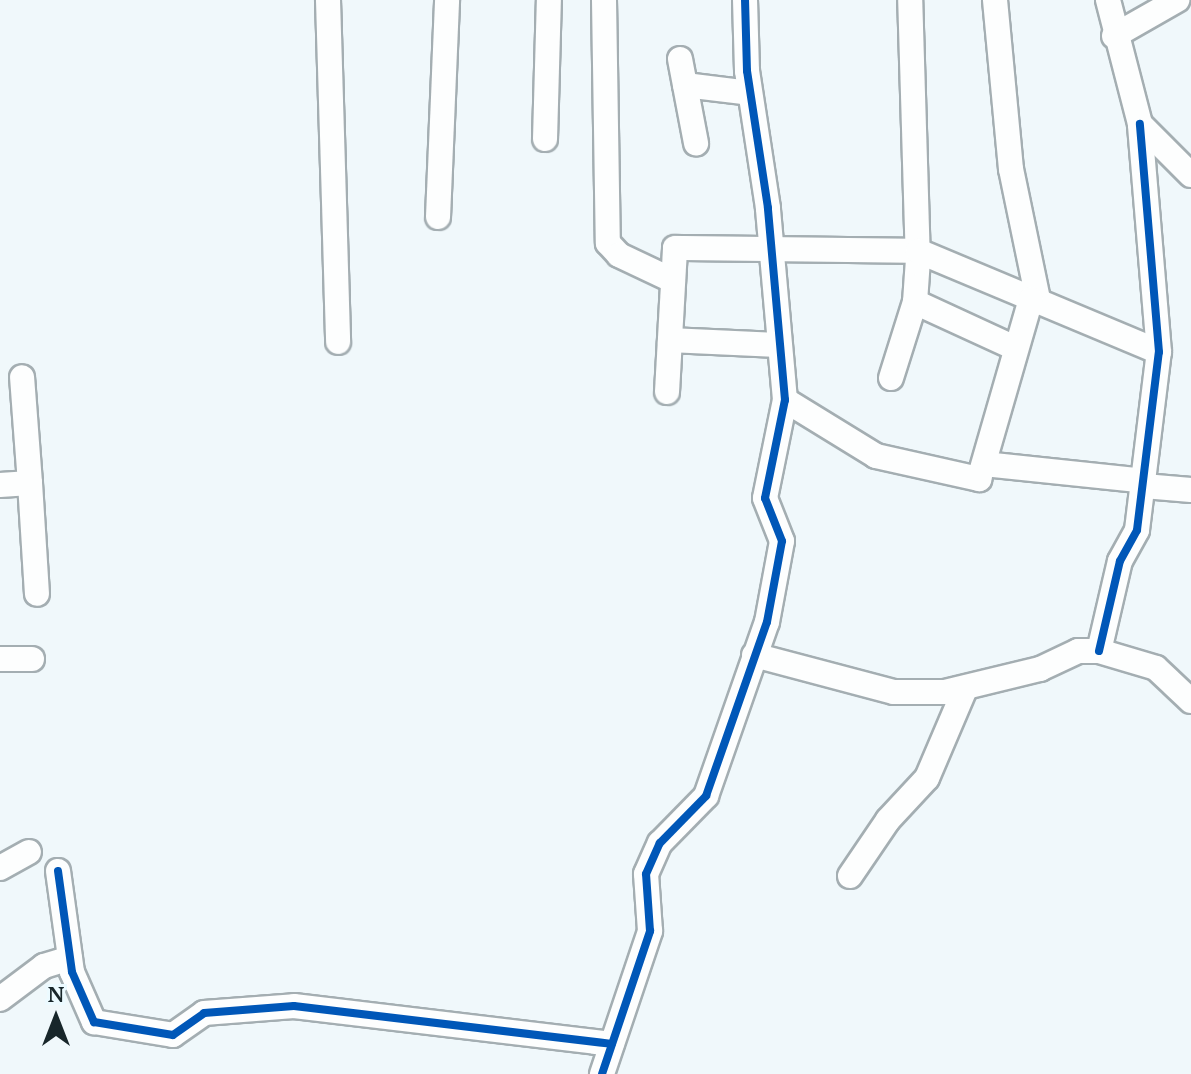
<!DOCTYPE html>
<html>
<head>
<meta charset="utf-8">
<style>
  body { margin:0 }
  #map { position:relative; width:1191px; height:1074px; overflow:hidden; background:#f0f8fb; font-family:"PT Serif",serif }
  div>[style] { position:absolute }
  .roads { filter:drop-shadow(2px 0 #a4aeb2) drop-shadow(-2px 0 #a4aeb2) drop-shadow(0 2px #a4aeb2) drop-shadow(0 -2px #a4aeb2) }
  .minor>* { height:24px; margin:-12px; padding:0 12px; transform-origin:12px; border-radius:12px; background:#fdfefe }
  .cycleway>* { height:8px; margin:-4px; padding:0 4px; transform-origin:4px; border-radius:4px; background:#0057b8 }
  span { translate:-50% -50%; white-space:nowrap; text-align:center; line-height:1.15; -webkit-text-stroke:8px #ecfaff; paint-order:stroke }
  .north { position:absolute; left:16px; top:978px; width:80px; height:80px; -webkit-text-stroke:6px #ecfaff; paint-order:stroke; rotate:0deg; font-size:22px; font-weight:700; line-height:32px; text-align:center; color:#18262a }
  .north::after { content:''; display:block; margin:auto; width:28px; height:36px; background:#18262a; clip-path:polygon(50% 0,100% 100%,50% 72%,0 100%) }
</style>
</head>
<body>
<div id="map">
  <div class="roads">
    <div class="minor">
      <i style="left:328px;top:0;width:342px;rotate:88.3deg"></i>
      <i style="left:604px;top:0;width:243px;rotate:89.1deg"></i>
      <i style="left:608px;top:243px;width:16px;rotate:47deg"></i>
      <i style="left:619px;top:255px;width:59px;rotate:25.3deg"></i>
      <i style="left:995px;top:0;width:170px;rotate:84.6deg"></i>
      <i style="left:1011px;top:169px;width:133px;rotate:78.3deg"></i>
      <i style="left:1108px;top:0;width:128px;rotate:75.5deg"></i>
      <i style="left:1140px;top:124px;width:72px;rotate:45deg"></i>
      <i style="left:1114px;top:36px;width:73px;rotate:-29.7deg"></i>
      <i style="left:680px;top:59px;width:86px;rotate:79.2deg"></i>
      <i style="left:685px;top:85px;width:65px;rotate:7deg"></i>
      <i style="left:545px;top:139px;width:139px;rotate:-88.4deg"></i>
      <i style="left:438px;top:217px;width:217px;rotate:-87.6deg"></i>
      <i style="left:915px;top:302px;width:108px;rotate:24.7deg"></i>
      <i style="left:670px;top:340px;width:107px;rotate:2.7deg"></i>
      <i style="left:891px;top:378px;width:80px;rotate:-72.5deg"></i>
      <i style="left:915px;top:302px;width:39px;rotate:-86deg"></i>
      <i style="left:918px;top:263px;width:263px;rotate:-91.7deg"></i>
      <i style="left:667px;top:392px;width:144px;rotate:-86.8deg"></i>
      <i style="left:675px;top:248px;width:243px;rotate:0.7deg"></i>
      <i style="left:918px;top:251px;width:261px;rotate:22.7deg"></i>
      <i style="left:785px;top:400px;width:107px;rotate:31.6deg"></i>
      <i style="left:876px;top:456px;width:106px;rotate:12.6deg"></i>
      <i style="left:979px;top:479px;width:187px;rotate:-73.9deg"></i>
      <i style="left:984px;top:464px;width:162px;rotate:6deg"></i>
      <i style="left:30px;top:483px;width:111px;rotate:86.4deg"></i>
      <i style="left:0;top:485px;width:30px;rotate:-4deg"></i>
      <i style="left:30px;top:483px;width:106px;rotate:-94.3deg"></i>
      <i style="left:1144px;top:486px;width:47px;rotate:4.9deg"></i>
      <i style="left:1099px;top:651px;width:92px;rotate:-76.9deg"></i>
      <i style="left:1120px;top:561px;width:35px;rotate:-61deg"></i>
      <i style="left:1137px;top:530px;width:179px;rotate:-83deg"></i>
      <i style="left:1159px;top:352px;width:229px;rotate:-94.8deg"></i>
      <i style="left:754px;top:655px;width:145px;rotate:14.8deg"></i>
      <i style="left:894px;top:692px;width:51px"></i>
      <i style="left:945px;top:692px;width:98px;rotate:-13.6deg"></i>
      <i style="left:1040px;top:669px;width:42px;rotate:-25.3deg"></i>
      <i style="left:1078px;top:651px;width:21px"></i>
      <i style="left:1099px;top:651px;width:59px;rotate:16.6deg"></i>
      <i style="left:1156px;top:668px;width:48px;rotate:43.3deg"></i>
      <i style="left:0;top:659px;width:32px"></i>
      <i style="left:0;top:868px;width:33px;rotate:-29deg"></i>
      <i style="left:58px;top:871px;width:102px;rotate:82.1deg"></i>
      <i style="left:72px;top:972px;width:55px;rotate:66.3deg"></i>
      <i style="left:94px;top:1022px;width:80px;rotate:9.3deg"></i>
      <i style="left:173px;top:1035px;width:38px;rotate:-35deg"></i>
      <i style="left:204px;top:1013px;width:90px;rotate:-4.4deg"></i>
      <i style="left:294px;top:1006px;width:320px;rotate:6.8deg"></i>
      <i style="left:850px;top:876px;width:68px;rotate:-55.8deg"></i>
      <i style="left:888px;top:820px;width:57px;rotate:-47.1deg"></i>
      <i style="left:927px;top:778px;width:97px;rotate:-66.9deg"></i>
      <i style="left:0;top:999px;width:55px;rotate:-36.9deg"></i>
      <i style="left:44px;top:966px;width:27px;rotate:-17deg"></i>
      <i style="left:602px;top:1074px;width:151px;rotate:-71.4deg"></i>
      <i style="left:650px;top:931px;width:57px;rotate:-94deg"></i>
      <i style="left:646px;top:874px;width:34px;rotate:-66deg"></i>
      <i style="left:660px;top:843px;width:66px;rotate:-45.6deg"></i>
      <i style="left:706px;top:796px;width:184px;rotate:-70.7deg"></i>
      <i style="left:767px;top:622px;width:82px;rotate:-79.5deg"></i>
      <i style="left:782px;top:541px;width:46px;rotate:-111.6deg"></i>
      <i style="left:765px;top:498px;width:100px;rotate:-78.5deg"></i>
      <i style="left:785px;top:400px;width:193px;rotate:-95.1deg"></i>
      <i style="left:768px;top:208px;width:139px;rotate:-98.7deg"></i>
      <i style="left:747px;top:71px;width:71px;rotate:-91.6deg"></i>
    </div>
  </div>
  <div class="cycleway">
    <i style="left:1099px;top:651px;width:92px;rotate:-76.9deg"></i>
    <i style="left:1120px;top:561px;width:35px;rotate:-61deg"></i>
    <i style="left:1137px;top:530px;width:179px;rotate:-83deg"></i>
    <i style="left:1159px;top:352px;width:229px;rotate:-94.8deg"></i>
    <i style="left:58px;top:871px;width:102px;rotate:82.1deg"></i>
    <i style="left:72px;top:972px;width:55px;rotate:66.3deg"></i>
    <i style="left:94px;top:1022px;width:80px;rotate:9.3deg"></i>
    <i style="left:173px;top:1035px;width:38px;rotate:-35deg"></i>
    <i style="left:204px;top:1013px;width:90px;rotate:-4.4deg"></i>
    <i style="left:294px;top:1006px;width:320px;rotate:6.8deg"></i>
    <i style="left:602px;top:1074px;width:151px;rotate:-71.4deg"></i>
    <i style="left:650px;top:931px;width:57px;rotate:-94deg"></i>
    <i style="left:646px;top:874px;width:34px;rotate:-66deg"></i>
    <i style="left:660px;top:843px;width:66px;rotate:-45.6deg"></i>
    <i style="left:706px;top:796px;width:184px;rotate:-70.7deg"></i>
    <i style="left:767px;top:622px;width:82px;rotate:-79.5deg"></i>
    <i style="left:782px;top:541px;width:46px;rotate:-111.6deg"></i>
    <i style="left:765px;top:498px;width:100px;rotate:-78.5deg"></i>
    <i style="left:785px;top:400px;width:193px;rotate:-95.1deg"></i>
    <i style="left:768px;top:208px;width:139px;rotate:-98.7deg"></i>
    <i style="left:747px;top:71px;width:71px;rotate:-91.6deg"></i>
  </div>
  <div class="north">N</div>
</div>
</body>
</html>
